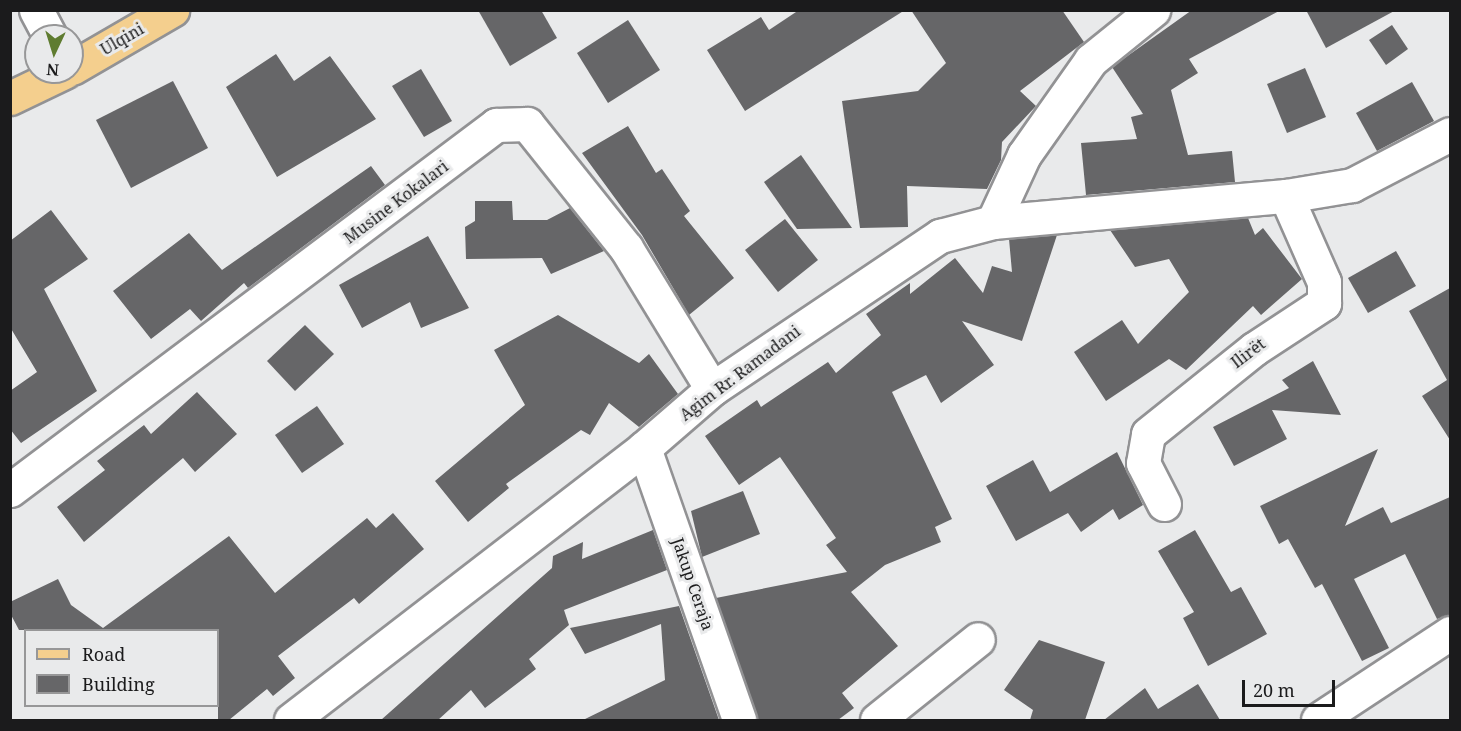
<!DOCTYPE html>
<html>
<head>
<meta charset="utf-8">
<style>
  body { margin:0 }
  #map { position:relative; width:1461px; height:731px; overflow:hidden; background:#e9eaeb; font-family:"Noto Serif",serif }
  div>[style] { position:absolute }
  .building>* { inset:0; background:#666668 }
  .roads { filter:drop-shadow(2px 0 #929294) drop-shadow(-2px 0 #929294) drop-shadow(0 2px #929294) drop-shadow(0 -2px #929294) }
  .minor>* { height:33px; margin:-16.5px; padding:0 16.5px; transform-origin:16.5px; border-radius:16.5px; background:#fff }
  .primary>* { height:33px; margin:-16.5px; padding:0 16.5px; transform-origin:16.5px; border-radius:16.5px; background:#f4cf8e }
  span { translate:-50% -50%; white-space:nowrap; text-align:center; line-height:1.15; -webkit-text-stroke:6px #e9eaeb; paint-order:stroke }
  .street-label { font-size:16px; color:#1b1b1c }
  .frame { position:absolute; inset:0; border:12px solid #1b1b1c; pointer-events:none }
  .legend { position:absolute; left:24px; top:629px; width:195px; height:78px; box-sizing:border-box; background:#e9eaeb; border:2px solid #979798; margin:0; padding:8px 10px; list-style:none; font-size:18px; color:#1b1b1c }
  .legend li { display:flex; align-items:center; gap:12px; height:30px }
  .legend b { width:30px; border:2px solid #979798 }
  .north { position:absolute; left:24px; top:24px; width:60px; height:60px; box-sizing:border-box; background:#e9eaeb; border:2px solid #979798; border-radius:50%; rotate:184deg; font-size:16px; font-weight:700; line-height:24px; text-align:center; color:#1b1b1c }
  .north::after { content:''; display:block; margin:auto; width:21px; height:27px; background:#5f7c30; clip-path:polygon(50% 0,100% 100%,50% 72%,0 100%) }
  .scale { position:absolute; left:1242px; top:680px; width:93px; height:27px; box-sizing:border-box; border:3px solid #1b1b1c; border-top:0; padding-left:8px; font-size:18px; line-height:21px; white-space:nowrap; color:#1b1b1c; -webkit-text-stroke:4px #e9eaeb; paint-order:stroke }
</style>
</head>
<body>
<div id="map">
  <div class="building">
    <i style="clip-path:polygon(478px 10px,541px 10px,557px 38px,510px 66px)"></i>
    <i style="clip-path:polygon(799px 10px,905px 10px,745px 111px,707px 50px,761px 17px,769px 30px)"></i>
    <i style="clip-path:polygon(911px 10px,1062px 10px,1084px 42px,1020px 91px,1036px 106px,1002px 142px,1001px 160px,987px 189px,907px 186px,908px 227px,860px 228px,842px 101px,918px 91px,946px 63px)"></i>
    <i style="clip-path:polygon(1192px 10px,1281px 10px,1189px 59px,1198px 73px,1171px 90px,1188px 155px,1232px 151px,1235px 182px,1086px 195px,1081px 143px,1137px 139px,1131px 117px,1143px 114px,1112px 67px)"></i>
    <i style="clip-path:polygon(1306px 10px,1396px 10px,1326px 48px)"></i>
    <i style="clip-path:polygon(628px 20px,660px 70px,608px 103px,577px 53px)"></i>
    <i style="clip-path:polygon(1392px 25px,1408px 49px,1386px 65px,1369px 40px)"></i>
    <i style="clip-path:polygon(276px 54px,294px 81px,330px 56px,376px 119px,277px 177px,226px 87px)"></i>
    <i style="clip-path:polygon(1305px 68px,1326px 117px,1287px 133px,1267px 84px)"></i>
    <i style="clip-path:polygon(421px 69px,452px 121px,424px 137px,392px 86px)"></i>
    <i style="clip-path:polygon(173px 81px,208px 148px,131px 188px,96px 120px)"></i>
    <i style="clip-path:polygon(1412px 82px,1434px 121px,1377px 151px,1356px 113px)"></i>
    <i style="clip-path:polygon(628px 126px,656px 173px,662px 169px,690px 211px,684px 216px,734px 278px,689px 315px,642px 235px,582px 153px)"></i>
    <i style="clip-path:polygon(801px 155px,852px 228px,797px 229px,764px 182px)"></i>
    <i style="clip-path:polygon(371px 166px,385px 185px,248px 288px,244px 283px,201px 321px,190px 309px,151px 339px,113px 291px,189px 233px,222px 270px)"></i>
    <i style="clip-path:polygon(475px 201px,512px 201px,513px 220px,547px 220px,570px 208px,604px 251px,551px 274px,542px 258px,466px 259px,465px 227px,475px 221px)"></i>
    <i style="clip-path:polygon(51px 210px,88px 259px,44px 289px,97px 391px,21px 443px,10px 429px,10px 391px,37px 372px,10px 327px,10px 241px)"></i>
    <i style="clip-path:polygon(1248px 218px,1255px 235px,1263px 228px,1302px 279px,1261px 315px,1253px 306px,1186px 370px,1169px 359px,1106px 401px,1074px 352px,1122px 320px,1138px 344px,1189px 292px,1169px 259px,1135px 267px,1110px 230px)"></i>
    <i style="clip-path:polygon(785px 219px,818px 260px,778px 292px,745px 250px)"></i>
    <i style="clip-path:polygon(1057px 235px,1022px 341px,962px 321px,994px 365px,941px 403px,926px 375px,892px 392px,952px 519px,935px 527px,941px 542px,885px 565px,851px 592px,898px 646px,842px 693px,854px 708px,838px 720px,757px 720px,716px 598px,847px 572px,826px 545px,836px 538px,780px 457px,739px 485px,705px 436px,757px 400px,761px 407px,828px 362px,836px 373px,881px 335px,866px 314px,910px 283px,910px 294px,955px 258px,983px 293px,992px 266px,1012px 272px,1009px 239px)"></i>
    <i style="clip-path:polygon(428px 236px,469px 308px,421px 328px,410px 302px,362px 328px,339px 285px)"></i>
    <i style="clip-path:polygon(1396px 251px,1416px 286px,1368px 313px,1348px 278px)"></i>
    <i style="clip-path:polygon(1450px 288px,1450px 440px,1422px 396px,1447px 380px,1409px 311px)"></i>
    <i style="clip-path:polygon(558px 315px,639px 363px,649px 354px,678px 394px,639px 427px,609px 403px,590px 435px,581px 430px,506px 484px,509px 488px,468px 522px,435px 481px,525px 405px,494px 350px)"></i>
    <i style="clip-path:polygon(305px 325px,334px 354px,295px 391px,267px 361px)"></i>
    <i style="clip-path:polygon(1313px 361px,1341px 415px,1272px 410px,1287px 439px,1234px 466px,1213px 427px,1289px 388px,1282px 380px)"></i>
    <i style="clip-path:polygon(197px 392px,237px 434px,195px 472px,183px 458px,84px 542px,57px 507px,105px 470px,97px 461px,144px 425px,151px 434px)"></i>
    <i style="clip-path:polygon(317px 406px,344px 444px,302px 473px,275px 435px)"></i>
    <i style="clip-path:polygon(1378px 449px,1345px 526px,1383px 507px,1391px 523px,1450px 497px,1450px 615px,1437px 619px,1405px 554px,1354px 579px,1389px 648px,1362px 661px,1322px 584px,1315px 588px,1288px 539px,1279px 544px,1260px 506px)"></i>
    <i style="clip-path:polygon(1117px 452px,1143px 505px,1119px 520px,1113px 509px,1081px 532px,1068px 513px,1016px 541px,986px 486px,1033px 460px,1050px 492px)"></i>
    <i style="clip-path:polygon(743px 491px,760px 534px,702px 557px,691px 511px)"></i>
    <i style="clip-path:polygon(393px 513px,424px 549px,359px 604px,354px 598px,278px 656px,295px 678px,273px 696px,267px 689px,229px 720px,218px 720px,218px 630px,19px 630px,10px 613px,10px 602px,58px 579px,71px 605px,103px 628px,229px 536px,275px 593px,367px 518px,376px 528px)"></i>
    <i style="clip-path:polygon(653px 530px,667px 570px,564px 610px,569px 625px,529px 659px,536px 669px,485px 708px,471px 690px,438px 720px,381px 720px,552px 568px,553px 556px,583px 542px,582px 559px)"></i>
    <i style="clip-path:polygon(1195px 530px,1231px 592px,1241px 587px,1267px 634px,1208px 666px,1183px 618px,1194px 612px,1158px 551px)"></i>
    <i style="clip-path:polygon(679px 606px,719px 720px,583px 720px,665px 680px,661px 624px,585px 654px,570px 628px)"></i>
    <i style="clip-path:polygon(1039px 640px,1105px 662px,1085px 720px,1030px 720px,1033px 710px,1004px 690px)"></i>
    <i style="clip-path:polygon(1198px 684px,1220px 720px,1104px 720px,1145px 688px,1158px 709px)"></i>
  </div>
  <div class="roads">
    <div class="minor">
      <i style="left:36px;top:10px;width:30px;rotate:62deg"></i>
      <i style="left:993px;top:222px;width:74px;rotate:-65.2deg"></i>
      <i style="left:1024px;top:155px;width:116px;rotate:-54.8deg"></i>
      <i style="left:1091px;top:60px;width:80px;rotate:-38.9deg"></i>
      <i style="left:644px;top:448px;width:288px;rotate:70.7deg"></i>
      <i style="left:10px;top:490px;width:608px;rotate:-36.91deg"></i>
      <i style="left:496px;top:125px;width:31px;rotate:-2deg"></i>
      <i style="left:527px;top:124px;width:159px;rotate:51.4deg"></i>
      <i style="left:626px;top:248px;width:165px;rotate:58.6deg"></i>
      <i style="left:1164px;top:504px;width:46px;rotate:-117.1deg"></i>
      <i style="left:1143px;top:463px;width:29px;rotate:-80deg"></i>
      <i style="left:1148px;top:434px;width:136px;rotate:-38.7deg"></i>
      <i style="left:1254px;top:349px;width:84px;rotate:-33.3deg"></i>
      <i style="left:1324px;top:303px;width:21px;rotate:-90deg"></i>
      <i style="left:1324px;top:282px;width:94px;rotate:-113.8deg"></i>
      <i style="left:291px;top:720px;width:446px;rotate:-37.6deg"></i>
      <i style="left:644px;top:448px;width:90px;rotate:-40.9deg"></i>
      <i style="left:712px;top:389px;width:275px;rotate:-33.9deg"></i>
      <i style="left:940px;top:236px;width:55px;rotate:-14.8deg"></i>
      <i style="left:993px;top:222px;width:294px;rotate:-5.1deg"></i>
      <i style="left:1286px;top:196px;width:67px;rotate:-9.5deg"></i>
      <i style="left:1352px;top:185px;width:110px;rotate:-27.5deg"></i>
      <i style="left:877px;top:720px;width:129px;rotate:-38.7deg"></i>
      <i style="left:1318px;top:720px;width:158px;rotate:-33.4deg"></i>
    </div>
    <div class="primary">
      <i style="left:72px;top:68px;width:116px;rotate:-30.1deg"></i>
      <i style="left:10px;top:98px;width:60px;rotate:-25.7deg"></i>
    </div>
  </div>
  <div class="street-label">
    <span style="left:122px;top:39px;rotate:-30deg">Ulqini</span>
    <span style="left:396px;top:202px;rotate:-37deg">Musine Kokalari</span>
    <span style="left:1248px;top:353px;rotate:-37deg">Ilirët</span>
    <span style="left:740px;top:373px;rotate:-37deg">Agim Rr. Ramadani</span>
    <span style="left:693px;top:584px;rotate:71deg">Jakup Ceraja</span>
  </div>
  <div class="frame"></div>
  <ul class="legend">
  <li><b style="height:8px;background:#f4cf8e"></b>Road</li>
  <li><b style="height:16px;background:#666668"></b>Building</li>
  </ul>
  <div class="north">N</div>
  <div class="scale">20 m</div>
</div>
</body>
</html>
